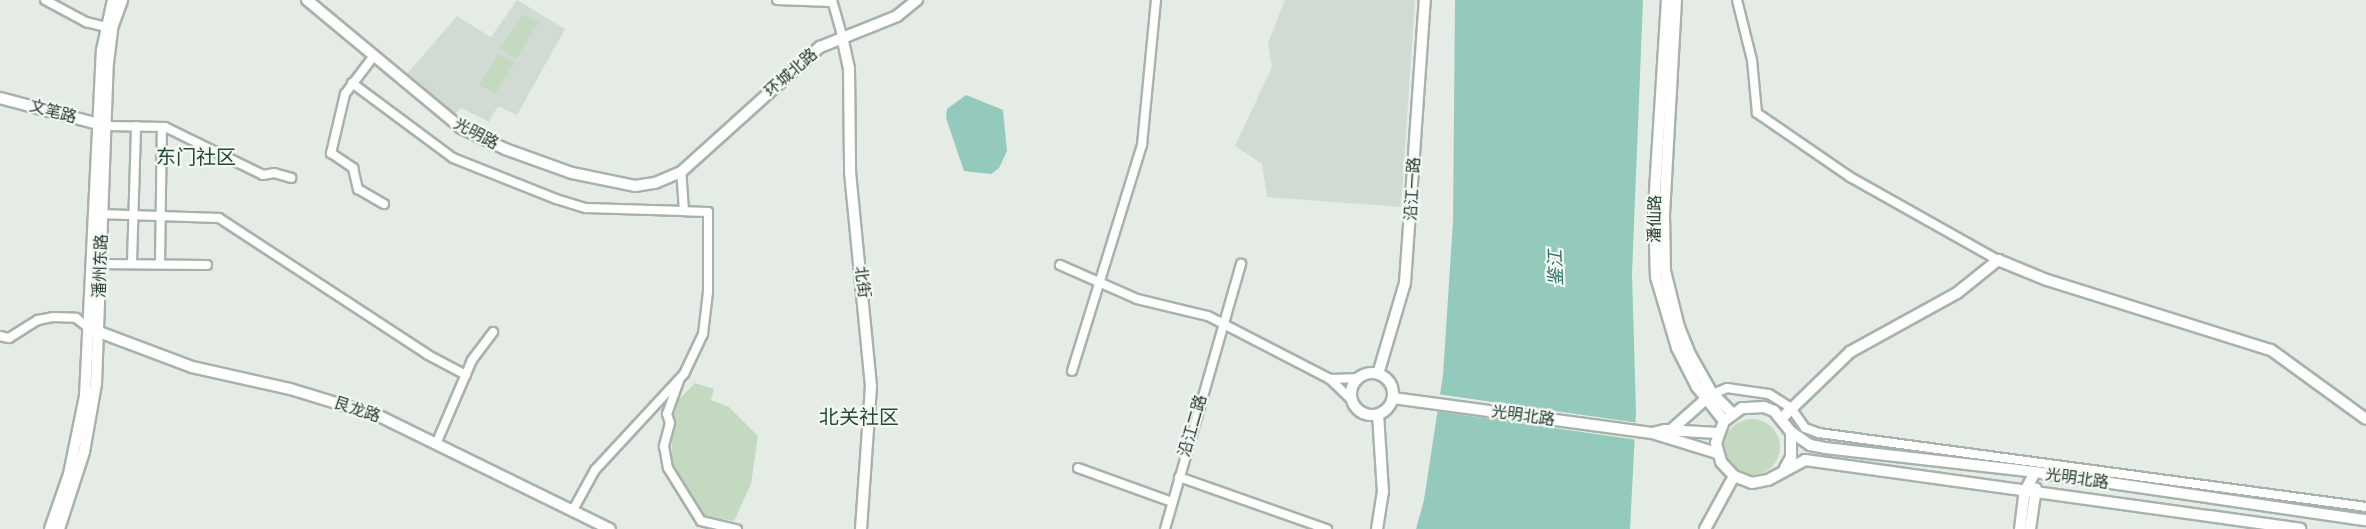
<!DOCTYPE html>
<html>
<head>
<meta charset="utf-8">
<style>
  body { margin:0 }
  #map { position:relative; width:2366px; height:529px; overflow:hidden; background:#e4ece5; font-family:"Space Grotesk","Noto Sans SC",sans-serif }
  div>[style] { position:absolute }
  .built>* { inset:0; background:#d2dbd3 }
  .green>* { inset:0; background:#c4dac0 }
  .round { border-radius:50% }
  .water>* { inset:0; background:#93cabb }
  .pier>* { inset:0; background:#e4ece5 }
  .roads { filter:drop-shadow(2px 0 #a7b3aa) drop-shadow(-2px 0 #a7b3aa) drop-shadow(0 2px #a7b3aa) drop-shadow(0 -2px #a7b3aa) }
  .street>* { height:8px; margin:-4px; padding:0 4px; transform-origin:4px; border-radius:4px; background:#fff }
  .secondary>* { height:10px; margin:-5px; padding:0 5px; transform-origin:5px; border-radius:5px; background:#fff }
  .secondary>.ring { margin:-5px; padding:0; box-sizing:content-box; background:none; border:10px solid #fff; border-radius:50% }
  span { translate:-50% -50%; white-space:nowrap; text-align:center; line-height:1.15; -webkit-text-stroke:4.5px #f4f8f4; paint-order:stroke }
  .street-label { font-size:16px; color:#263b2c }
  .water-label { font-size:18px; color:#27705d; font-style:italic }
  .quarter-label { font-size:20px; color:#244b31 }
</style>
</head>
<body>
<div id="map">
  <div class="built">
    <i style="clip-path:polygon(517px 0,565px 29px,517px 115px,498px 106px,489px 122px,461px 108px,455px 114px,407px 74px,457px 16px,491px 37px)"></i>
    <i style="clip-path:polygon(1285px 0,1415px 0,1401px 207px,1267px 197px,1262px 164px,1235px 146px,1272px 67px,1268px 43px)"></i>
  </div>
  <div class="green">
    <i style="clip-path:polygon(523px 14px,539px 22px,516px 59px,500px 49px)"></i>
    <i style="clip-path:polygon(498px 54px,515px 62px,495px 94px,479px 85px)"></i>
    <i style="clip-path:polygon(695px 383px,714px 389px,711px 400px,729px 407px,758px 436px,751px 484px,734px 521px,705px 516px,672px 462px,671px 407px)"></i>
    <i class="round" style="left:1724px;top:419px;width:56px;height:56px"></i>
  </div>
  <div class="water">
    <i style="clip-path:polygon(1455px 0,1643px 0,1632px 274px,1636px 412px,1630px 529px,1416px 529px,1424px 500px,1443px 375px,1453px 221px)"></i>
    <i style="clip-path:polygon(966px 95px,1003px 110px,1007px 151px,999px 168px,991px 174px,964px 171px,946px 118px,947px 109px)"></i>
  </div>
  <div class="pier">
    <i style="clip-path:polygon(1437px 394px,1639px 423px,1638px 440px,1435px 411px)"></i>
  </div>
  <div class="roads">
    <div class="street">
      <i style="left:45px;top:0;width:47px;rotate:28.2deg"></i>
      <i style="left:86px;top:22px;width:25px;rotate:14deg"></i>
      <i style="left:777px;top:0;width:55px;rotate:2.1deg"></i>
      <i style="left:832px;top:0;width:37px;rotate:74deg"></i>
      <i style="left:1737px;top:0;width:62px;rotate:76deg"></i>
      <i style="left:1752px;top:60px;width:53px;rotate:84.6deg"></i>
      <i style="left:1757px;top:113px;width:113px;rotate:34.5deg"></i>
      <i style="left:1850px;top:177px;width:170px;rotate:29.3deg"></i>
      <i style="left:373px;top:57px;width:46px;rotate:127.1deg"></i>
      <i style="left:345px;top:94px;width:61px;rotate:103.3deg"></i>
      <i style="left:331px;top:153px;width:27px;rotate:34deg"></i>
      <i style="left:353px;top:168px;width:22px;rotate:77deg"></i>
      <i style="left:358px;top:189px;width:30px;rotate:30deg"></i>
      <i style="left:352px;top:83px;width:126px;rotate:36.6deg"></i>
      <i style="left:453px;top:158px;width:111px;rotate:21.7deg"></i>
      <i style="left:556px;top:199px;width:31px;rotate:17deg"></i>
      <i style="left:586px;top:208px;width:98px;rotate:1.8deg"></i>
      <i style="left:106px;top:126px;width:59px;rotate:1deg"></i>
      <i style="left:165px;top:127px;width:109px;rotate:26.1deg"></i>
      <i style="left:263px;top:175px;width:11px;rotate:-10deg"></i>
      <i style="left:274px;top:173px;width:18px;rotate:16deg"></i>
      <i style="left:99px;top:214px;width:120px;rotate:1.9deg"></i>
      <i style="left:219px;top:218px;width:250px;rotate:33.2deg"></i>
      <i style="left:428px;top:355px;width:43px;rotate:27.8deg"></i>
      <i style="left:132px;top:263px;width:137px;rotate:-88.3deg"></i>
      <i style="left:97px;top:264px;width:110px;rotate:0.5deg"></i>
      <i style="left:160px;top:264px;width:137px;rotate:-89.2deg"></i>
      <i style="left:1060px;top:265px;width:84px;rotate:23.8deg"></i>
      <i style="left:1137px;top:299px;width:73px;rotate:13.5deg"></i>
      <i style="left:1208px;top:316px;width:137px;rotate:27.3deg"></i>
      <i style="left:1330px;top:379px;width:29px;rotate:44deg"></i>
      <i style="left:0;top:336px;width:9px;rotate:13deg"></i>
      <i style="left:9px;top:338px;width:34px;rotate:-32deg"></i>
      <i style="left:38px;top:320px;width:15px;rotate:-11deg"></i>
      <i style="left:53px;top:317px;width:23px;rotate:2deg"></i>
      <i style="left:76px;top:318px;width:16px;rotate:38deg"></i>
      <i style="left:1072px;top:371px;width:237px;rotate:-72.8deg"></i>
      <i style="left:1142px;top:145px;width:146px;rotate:-84.5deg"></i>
      <i style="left:1330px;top:379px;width:29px;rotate:-2deg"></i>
      <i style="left:679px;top:381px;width:35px;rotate:110deg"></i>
      <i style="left:667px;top:414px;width:9px;rotate:72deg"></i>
      <i style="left:670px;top:423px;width:24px;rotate:105deg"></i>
      <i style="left:664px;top:446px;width:22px;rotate:80deg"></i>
      <i style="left:668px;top:468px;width:62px;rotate:58.1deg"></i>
      <i style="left:701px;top:521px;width:37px;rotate:13deg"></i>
      <i style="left:1710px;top:395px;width:18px;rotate:-22deg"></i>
      <i style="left:1727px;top:388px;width:42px;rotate:8.1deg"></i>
      <i style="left:1769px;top:394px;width:26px;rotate:32deg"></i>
      <i style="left:1791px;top:408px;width:24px;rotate:55deg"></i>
      <i style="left:1805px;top:428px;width:15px;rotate:20deg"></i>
      <i style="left:1819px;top:433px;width:552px;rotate:7.7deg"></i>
      <i style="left:436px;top:444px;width:91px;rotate:-66.8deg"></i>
      <i style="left:472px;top:360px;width:35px;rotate:-53deg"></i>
      <i style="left:1078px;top:468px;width:100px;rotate:19.9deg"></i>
      <i style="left:1179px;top:477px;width:157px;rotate:19.4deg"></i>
      <i style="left:573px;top:510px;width:46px;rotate:-61.2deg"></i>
      <i style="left:595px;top:470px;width:131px;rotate:-47.2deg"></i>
      <i style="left:684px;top:374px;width:44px;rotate:-64.6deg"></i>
      <i style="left:703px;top:334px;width:42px;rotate:-83.2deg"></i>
      <i style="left:708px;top:292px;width:80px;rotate:-90deg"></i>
      <i style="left:708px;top:212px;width:24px;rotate:-178deg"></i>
      <i style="left:684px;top:211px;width:39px;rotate:-94deg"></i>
      <i style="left:1165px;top:529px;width:276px;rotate:-74deg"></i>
    </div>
    <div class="secondary">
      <i style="left:307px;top:0;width:200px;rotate:39.7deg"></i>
      <i style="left:461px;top:128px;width:49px;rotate:25.5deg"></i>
      <i style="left:505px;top:149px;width:71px;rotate:19.7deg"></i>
      <i style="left:572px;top:173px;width:64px;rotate:11.7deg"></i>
      <i style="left:635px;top:186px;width:20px;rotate:-9deg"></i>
      <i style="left:655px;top:183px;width:28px;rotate:-23deg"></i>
      <i style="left:681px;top:172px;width:187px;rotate:-42deg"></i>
      <i style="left:820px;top:47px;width:83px;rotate:-21.9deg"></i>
      <i style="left:897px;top:16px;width:26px;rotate:-39deg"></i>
      <i style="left:1667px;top:0;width:207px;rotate:93.6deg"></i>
      <i style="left:1654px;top:207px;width:70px;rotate:88.4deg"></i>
      <i style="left:1656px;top:277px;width:74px;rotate:73.5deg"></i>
      <i style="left:1677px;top:348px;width:44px;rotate:62.9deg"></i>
      <i style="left:1697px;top:387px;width:43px;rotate:51.5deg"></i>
      <i style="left:1676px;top:0;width:215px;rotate:93.2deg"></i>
      <i style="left:1664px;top:215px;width:56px;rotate:89deg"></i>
      <i style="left:1665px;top:271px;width:58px;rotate:76deg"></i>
      <i style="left:1679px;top:327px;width:31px;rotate:68deg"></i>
      <i style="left:1691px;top:356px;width:43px;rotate:60.4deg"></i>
      <i style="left:1712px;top:393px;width:28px;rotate:45deg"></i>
      <i style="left:842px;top:36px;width:33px;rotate:78deg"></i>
      <i style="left:849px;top:68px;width:104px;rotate:89.4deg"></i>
      <i style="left:850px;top:172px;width:215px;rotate:84.4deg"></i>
      <i style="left:871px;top:386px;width:143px;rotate:94deg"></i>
      <i style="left:0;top:98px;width:106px;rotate:14.8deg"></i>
      <i style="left:91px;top:329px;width:108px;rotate:20.6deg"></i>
      <i style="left:192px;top:367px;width:100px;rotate:12.7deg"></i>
      <i style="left:290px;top:389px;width:93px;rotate:16.9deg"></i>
      <i style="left:379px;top:416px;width:257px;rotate:26.1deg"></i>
      <i class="ring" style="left:1351px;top:373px;width:32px;height:32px"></i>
      <i style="left:1378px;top:374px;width:95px;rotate:-73.5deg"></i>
      <i style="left:1405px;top:283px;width:284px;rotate:-86deg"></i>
      <i style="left:1393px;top:398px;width:261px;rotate:7.7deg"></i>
      <i style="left:1652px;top:433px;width:13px;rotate:-13deg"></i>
      <i style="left:1665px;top:430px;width:53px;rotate:3.2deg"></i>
      <i style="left:1782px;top:418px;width:95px;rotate:-44.1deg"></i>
      <i style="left:1850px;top:352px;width:122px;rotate:-28.9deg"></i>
      <i style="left:1957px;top:293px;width:53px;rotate:-38.8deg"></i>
      <i style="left:1998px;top:260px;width:53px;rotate:22.2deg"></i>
      <i style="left:2047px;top:280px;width:235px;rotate:17.4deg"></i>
      <i style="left:2271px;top:350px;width:117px;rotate:36deg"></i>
      <i style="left:1671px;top:430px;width:47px;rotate:-41.5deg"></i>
      <i style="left:1791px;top:432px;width:23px;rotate:34deg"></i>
      <i style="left:1810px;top:445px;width:15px;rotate:11deg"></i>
      <i style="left:1825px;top:448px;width:211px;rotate:6.5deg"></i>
      <i style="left:2035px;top:472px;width:334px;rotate:8.3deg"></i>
      <i style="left:1652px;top:433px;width:68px;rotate:17.1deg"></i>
      <i style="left:1785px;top:468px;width:13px;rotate:-61deg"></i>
      <i style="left:1791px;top:457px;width:25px;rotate:-90deg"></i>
      <i style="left:1791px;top:432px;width:27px;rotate:-129deg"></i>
      <i style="left:1774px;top:411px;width:11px;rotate:-158deg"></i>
      <i style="left:1764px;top:407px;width:22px;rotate:177deg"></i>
      <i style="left:1742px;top:408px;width:22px;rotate:144deg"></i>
      <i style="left:1724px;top:421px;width:23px;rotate:110deg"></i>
      <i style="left:1716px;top:443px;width:20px;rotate:75deg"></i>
      <i style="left:1721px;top:462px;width:19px;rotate:47deg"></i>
      <i style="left:1734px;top:476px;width:19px;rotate:21deg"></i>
      <i style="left:1752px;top:483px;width:16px;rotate:-11deg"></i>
      <i style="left:1768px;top:480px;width:42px;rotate:-28.4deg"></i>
      <i style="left:1805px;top:460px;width:500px;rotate:7.9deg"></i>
      <i style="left:50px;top:529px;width:58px;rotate:-70.9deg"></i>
      <i style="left:69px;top:474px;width:80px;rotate:-78.4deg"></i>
      <i style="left:85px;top:396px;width:346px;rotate:-87.2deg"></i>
      <i style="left:102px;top:50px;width:51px;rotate:-77.6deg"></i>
      <i style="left:59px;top:529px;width:81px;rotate:-72deg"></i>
      <i style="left:84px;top:452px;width:69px;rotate:-80deg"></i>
      <i style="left:96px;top:384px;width:321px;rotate:-87.9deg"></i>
      <i style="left:108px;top:63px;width:35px;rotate:-83deg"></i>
      <i style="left:112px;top:28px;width:30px;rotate:-70deg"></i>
      <i style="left:1377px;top:529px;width:37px;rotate:-81deg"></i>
      <i style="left:1383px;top:492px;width:77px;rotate:-93.7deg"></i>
      <i style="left:1705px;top:529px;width:60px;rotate:-61.3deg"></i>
      <i style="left:2020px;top:529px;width:38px;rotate:-83deg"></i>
      <i style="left:2025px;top:491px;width:21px;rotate:-62deg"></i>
      <i style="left:2030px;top:529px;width:41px;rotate:-81.7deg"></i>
    </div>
  </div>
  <div class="street-label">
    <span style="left:791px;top:73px;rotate:-41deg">环城北路</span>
    <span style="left:53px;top:112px;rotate:15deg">文笔路</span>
    <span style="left:476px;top:134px;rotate:28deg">光明路</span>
    <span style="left:1413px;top:189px;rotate:-87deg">沿江一路</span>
    <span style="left:1655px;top:219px;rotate:-89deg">潘仙路</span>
    <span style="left:101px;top:266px;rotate:-88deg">潘州东路</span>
    <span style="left:862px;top:282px;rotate:83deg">北街</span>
    <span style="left:357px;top:410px;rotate:18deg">艮龙路</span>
    <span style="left:1523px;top:416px;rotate:8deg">光明北路</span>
    <span style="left:1193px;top:426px;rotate:-74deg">沿江二路</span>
    <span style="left:2077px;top:479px;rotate:8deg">光明北路</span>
  </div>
  <div class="water-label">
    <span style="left:1556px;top:268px;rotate:-92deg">鉴江</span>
  </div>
  <div class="quarter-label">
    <span style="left:196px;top:157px">东门社区</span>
    <span style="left:859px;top:417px">北关社区</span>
  </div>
</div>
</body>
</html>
